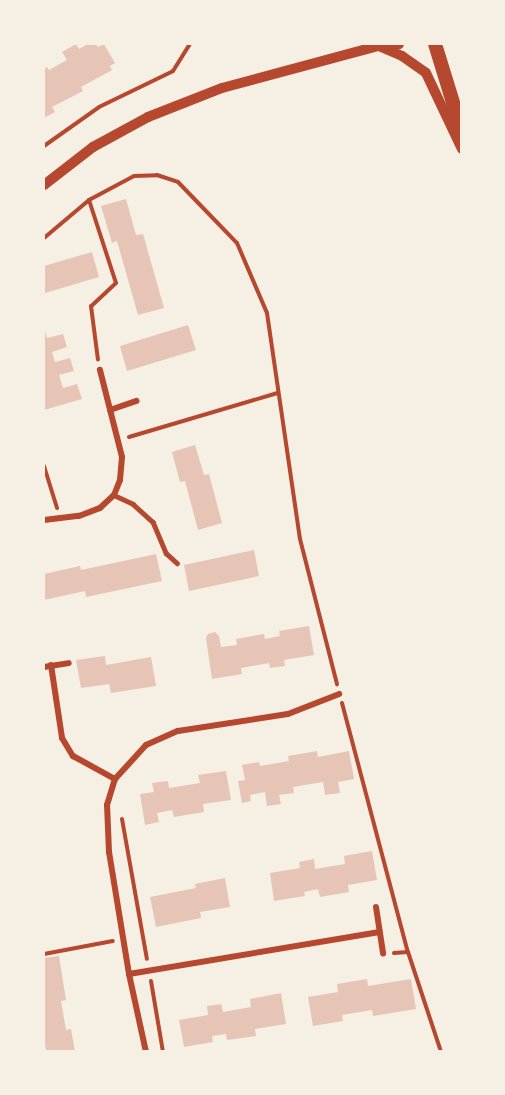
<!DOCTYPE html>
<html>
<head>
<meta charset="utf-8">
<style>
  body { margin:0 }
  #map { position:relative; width:505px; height:1095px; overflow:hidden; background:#f6efe4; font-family:Spectral,serif }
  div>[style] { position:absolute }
  .building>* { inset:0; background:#e6c5b7 }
  .path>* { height:4px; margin:-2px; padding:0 2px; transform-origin:2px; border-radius:2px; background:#b5482f }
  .service>* { height:4.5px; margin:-2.25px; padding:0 2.25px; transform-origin:2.25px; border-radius:2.25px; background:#b5482f }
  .minor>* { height:6px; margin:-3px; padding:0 3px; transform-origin:3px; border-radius:3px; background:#b5482f }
  .tertiary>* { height:10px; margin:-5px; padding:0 5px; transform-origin:5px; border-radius:5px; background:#b5482f }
  .trunk>* { height:14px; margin:-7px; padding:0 7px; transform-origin:7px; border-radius:7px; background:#b5482f }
  span { translate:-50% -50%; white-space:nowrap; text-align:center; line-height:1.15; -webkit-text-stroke:6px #f6efe4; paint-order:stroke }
  .frame { position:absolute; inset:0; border:45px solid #f6efe4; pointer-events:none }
</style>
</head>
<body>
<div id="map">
  <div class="building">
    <i style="clip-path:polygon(76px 44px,79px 49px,88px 44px,96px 44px,98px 47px,104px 44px,115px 63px,110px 66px,112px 70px,81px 87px,83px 91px,52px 107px,55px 112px,44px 118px,44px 69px,47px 67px,49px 70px,67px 60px,62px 52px)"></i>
    <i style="clip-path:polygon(126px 199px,136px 235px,143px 234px,164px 308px,138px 315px,117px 241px,112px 243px,101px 206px)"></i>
    <i style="clip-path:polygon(92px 252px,99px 277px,45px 293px,44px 266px)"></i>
    <i style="clip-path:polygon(188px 325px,196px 350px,127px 371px,120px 346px)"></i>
    <i style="clip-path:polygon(44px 327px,47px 338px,63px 334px,67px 347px,52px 352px,55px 362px,70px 358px,74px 371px,59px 375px,63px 388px,77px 384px,82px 399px,44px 410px)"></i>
    <i style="clip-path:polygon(195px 445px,204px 475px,209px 474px,222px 523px,198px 530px,185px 481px,180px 482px,172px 452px)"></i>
    <i style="clip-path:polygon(254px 550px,259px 576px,189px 591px,184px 565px)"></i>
    <i style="clip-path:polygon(156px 554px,162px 581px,86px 597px,85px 591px,44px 600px,44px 574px,80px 566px,81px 570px)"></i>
    <i style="clip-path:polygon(309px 626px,314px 655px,284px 660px,285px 666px,270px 668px,269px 663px,241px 668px,242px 674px,212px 679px,206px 638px,208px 634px,215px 632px,219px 636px,221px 647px,237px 645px,236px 639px,264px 634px,265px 639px,280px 636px,279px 631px)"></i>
    <i style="clip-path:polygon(105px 656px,106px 665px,151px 657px,156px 686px,111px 693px,109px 684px,81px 688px,76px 660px)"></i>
    <i style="clip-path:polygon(317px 751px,318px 757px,349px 751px,354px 779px,338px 782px,340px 793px,325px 795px,323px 782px,293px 787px,294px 793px,279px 795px,281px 804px,267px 806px,265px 792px,250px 795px,251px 801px,242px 803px,238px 781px,245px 780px,242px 765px,259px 762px,260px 766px,289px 761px,288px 756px)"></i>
    <i style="clip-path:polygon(226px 771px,231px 800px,203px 804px,204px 812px,174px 817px,172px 810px,157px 813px,159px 822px,145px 825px,140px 794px,154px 792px,152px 783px,168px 781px,169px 788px,200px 783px,198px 775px)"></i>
    <i style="clip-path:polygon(372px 851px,377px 880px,348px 885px,349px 892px,320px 897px,318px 889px,304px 892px,305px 896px,274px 901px,270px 873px,300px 868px,299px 862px,314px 859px,315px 869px,345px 864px,344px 856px)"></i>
    <i style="clip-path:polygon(225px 878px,230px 907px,200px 912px,201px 918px,156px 927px,150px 897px,196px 888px,195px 884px)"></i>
    <i style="clip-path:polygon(59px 956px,66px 1000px,61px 1001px,66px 1030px,71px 1029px,75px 1052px,46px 1052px,44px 1034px,44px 958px)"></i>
    <i style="clip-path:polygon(367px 979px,368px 986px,411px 979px,416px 1009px,373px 1016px,372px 1010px,342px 1015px,343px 1021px,313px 1026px,308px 997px,338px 992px,337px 984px)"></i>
    <i style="clip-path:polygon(281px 993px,286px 1024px,255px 1029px,256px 1036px,227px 1040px,226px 1034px,212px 1036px,213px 1042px,184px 1047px,179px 1020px,208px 1015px,207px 1006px,221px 1004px,223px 1012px,251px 1007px,250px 999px)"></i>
  </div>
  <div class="path">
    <i style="left:44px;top:146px;width:67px;rotate:-35.3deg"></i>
    <i style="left:99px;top:107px;width:82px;rotate:-25.9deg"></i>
    <i style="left:173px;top:71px;width:32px;rotate:-58deg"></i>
    <i style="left:89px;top:200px;width:87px;rotate:72deg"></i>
    <i style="left:116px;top:283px;width:34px;rotate:137deg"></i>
    <i style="left:91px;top:306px;width:54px;rotate:82.6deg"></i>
    <i style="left:44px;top:238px;width:59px;rotate:-40.2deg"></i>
    <i style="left:89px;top:200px;width:51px;rotate:-28.1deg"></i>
    <i style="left:134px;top:176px;width:23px;rotate:-2deg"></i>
    <i style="left:157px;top:175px;width:22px;rotate:18deg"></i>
    <i style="left:178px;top:182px;width:85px;rotate:46deg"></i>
    <i style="left:237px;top:243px;width:76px;rotate:66.8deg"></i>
    <i style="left:267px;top:313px;width:228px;rotate:81.7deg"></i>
    <i style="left:300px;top:539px;width:150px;rotate:75.7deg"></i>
    <i style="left:129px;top:437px;width:155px;rotate:-16.5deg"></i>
    <i style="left:44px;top:466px;width:44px;rotate:72.8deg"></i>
    <i style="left:342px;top:703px;width:258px;rotate:75.2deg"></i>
    <i style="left:408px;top:952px;width:105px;rotate:71.7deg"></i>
    <i style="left:122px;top:819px;width:142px;rotate:79.9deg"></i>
    <i style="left:394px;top:953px;width:14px;rotate:-4deg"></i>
    <i style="left:44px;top:954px;width:70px;rotate:-10.7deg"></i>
    <i style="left:151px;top:981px;width:72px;rotate:80.4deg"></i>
  </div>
  <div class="service">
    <i style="left:114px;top:495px;width:21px;rotate:25deg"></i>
    <i style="left:133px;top:504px;width:27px;rotate:42deg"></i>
    <i style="left:153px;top:522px;width:34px;rotate:67deg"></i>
    <i style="left:166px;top:553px;width:15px;rotate:42deg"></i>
  </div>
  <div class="minor">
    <i style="left:110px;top:410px;width:28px;rotate:-19deg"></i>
    <i style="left:44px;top:520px;width:35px;rotate:-7deg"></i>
    <i style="left:79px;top:516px;width:22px;rotate:-21deg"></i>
    <i style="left:100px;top:508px;width:19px;rotate:-43deg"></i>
    <i style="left:114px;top:495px;width:16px;rotate:-68deg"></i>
    <i style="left:120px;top:480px;width:23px;rotate:-85deg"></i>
    <i style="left:122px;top:457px;width:90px;rotate:-104.2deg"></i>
    <i style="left:51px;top:665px;width:74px;rotate:81.4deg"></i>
    <i style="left:62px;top:738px;width:21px;rotate:59deg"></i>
    <i style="left:73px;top:756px;width:48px;rotate:28.7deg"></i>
    <i style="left:44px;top:667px;width:25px;rotate:-9deg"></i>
    <i style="left:376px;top:907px;width:47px;rotate:81.3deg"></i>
    <i style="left:129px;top:974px;width:254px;rotate:-9.5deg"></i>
    <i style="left:146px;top:1052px;width:80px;rotate:-102.3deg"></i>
    <i style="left:129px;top:974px;width:124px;rotate:-99.3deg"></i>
    <i style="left:109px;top:852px;width:47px;rotate:-92.4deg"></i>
    <i style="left:107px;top:805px;width:27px;rotate:-73deg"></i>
    <i style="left:115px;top:779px;width:46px;rotate:-47.6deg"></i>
    <i style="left:146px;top:745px;width:35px;rotate:-24deg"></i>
    <i style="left:178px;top:731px;width:111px;rotate:-8.8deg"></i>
    <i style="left:288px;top:714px;width:55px;rotate:-21.4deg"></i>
  </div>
  <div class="tertiary">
    <i style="left:381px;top:47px;width:23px;rotate:23deg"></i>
    <i style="left:402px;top:56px;width:29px;rotate:35deg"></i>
    <i style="left:426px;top:73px;width:84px;rotate:64.7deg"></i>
    <i style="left:44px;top:185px;width:62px;rotate:-37.8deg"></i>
    <i style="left:93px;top:147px;width:63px;rotate:-28.6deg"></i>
    <i style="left:148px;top:117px;width:79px;rotate:-21.4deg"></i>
    <i style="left:222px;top:88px;width:162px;rotate:-15.1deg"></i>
    <i style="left:378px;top:46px;width:21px;rotate:-5deg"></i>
  </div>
  <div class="trunk">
    <i style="left:435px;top:44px;width:92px;rotate:72.9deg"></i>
  </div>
  <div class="frame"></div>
</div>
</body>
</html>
